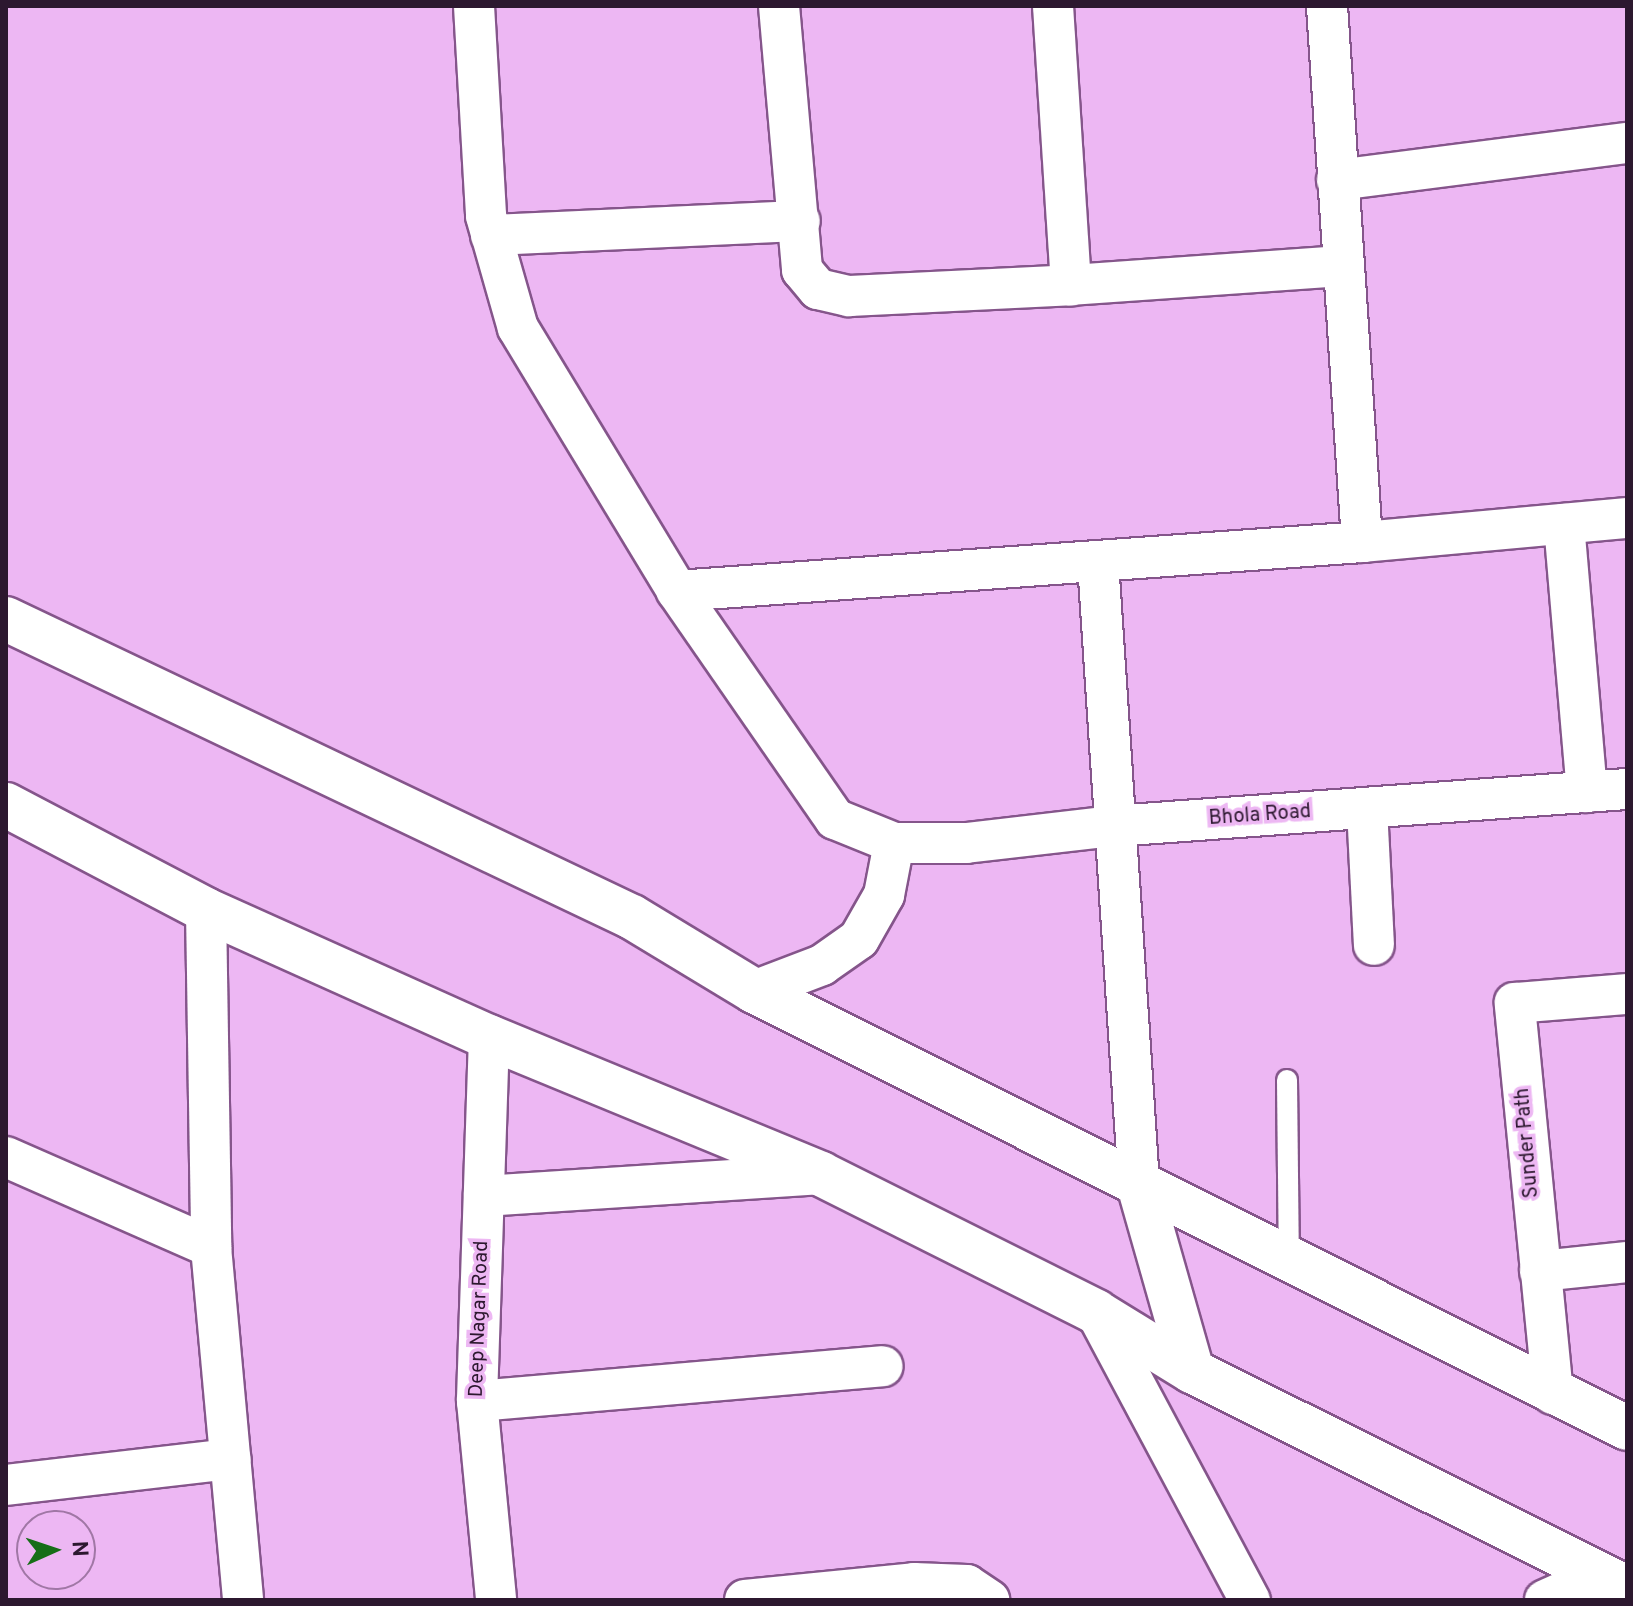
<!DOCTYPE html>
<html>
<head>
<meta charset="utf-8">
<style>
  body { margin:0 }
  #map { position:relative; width:1633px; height:1606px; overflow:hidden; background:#edb7f3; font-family:Overpass,sans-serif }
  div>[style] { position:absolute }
  .roads { filter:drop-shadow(2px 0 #85558b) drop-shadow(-2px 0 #85558b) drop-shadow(0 2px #85558b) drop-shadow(0 -2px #85558b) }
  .lane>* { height:20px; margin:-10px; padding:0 10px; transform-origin:10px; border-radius:10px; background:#fff }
  .street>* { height:40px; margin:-20px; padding:0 20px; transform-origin:20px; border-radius:20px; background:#fff }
  .secondary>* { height:44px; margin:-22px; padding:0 22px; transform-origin:22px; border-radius:22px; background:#fff }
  span { translate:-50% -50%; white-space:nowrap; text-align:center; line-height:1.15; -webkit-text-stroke:7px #edb7f3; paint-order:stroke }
  .street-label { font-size:20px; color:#2c182f }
  .frame { position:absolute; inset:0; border:8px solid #2c182f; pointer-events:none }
  .north { position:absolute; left:16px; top:1510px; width:80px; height:80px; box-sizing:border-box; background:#edb7f3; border:2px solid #a077a5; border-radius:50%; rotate:87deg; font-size:22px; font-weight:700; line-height:32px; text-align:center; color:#2c182f }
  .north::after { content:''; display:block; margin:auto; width:28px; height:36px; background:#166e17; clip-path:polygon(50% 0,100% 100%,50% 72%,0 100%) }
</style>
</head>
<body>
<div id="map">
  <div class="roads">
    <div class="lane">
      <i style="left:1287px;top:1080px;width:179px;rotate:89.4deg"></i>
    </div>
    <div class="street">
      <i style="left:474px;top:6px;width:210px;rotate:86.7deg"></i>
      <i style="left:486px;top:216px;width:116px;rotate:74.1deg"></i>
      <i style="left:518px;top:328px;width:307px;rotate:58.8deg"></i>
      <i style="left:677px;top:591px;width:277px;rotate:55.3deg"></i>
      <i style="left:835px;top:819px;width:64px;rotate:22.1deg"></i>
      <i style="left:894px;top:843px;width:72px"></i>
      <i style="left:966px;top:843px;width:149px;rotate:-6.6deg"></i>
      <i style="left:1114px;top:826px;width:514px;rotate:-4.13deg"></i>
      <i style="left:779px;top:6px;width:265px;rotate:85deg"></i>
      <i style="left:802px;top:270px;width:25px;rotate:50deg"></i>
      <i style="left:818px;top:289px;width:32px;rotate:13deg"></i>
      <i style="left:849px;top:296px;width:222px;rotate:-2.8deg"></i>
      <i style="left:1053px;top:6px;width:280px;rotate:86.3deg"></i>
      <i style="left:1071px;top:285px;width:273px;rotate:-4deg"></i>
      <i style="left:1327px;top:6px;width:537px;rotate:86.26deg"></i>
      <i style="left:1362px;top:542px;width:266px;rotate:-5.2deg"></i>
      <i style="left:1337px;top:180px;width:292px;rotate:-7.3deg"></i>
      <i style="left:491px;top:235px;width:309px;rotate:-2.6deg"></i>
      <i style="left:1564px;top:524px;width:269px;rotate:85.1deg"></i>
      <i style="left:1098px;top:562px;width:624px;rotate:86.23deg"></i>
      <i style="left:677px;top:591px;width:687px;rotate:-4.09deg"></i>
      <i style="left:1367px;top:808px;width:137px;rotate:87.1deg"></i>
      <i style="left:206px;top:910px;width:337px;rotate:89.1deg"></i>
      <i style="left:211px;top:1247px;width:354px;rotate:84.8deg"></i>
      <i style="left:754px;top:991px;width:73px;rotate:-20.9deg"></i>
      <i style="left:822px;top:965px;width:45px;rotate:-35.1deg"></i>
      <i style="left:859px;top:939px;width:51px;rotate:-60.4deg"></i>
      <i style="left:884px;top:895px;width:53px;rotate:-79.1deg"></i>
      <i style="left:489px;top:1037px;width:364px;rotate:91.9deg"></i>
      <i style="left:477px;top:1401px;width:200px;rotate:84.5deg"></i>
      <i style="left:6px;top:1157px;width:224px;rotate:23.7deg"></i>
      <i style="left:484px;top:1196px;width:338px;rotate:-3.7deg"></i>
      <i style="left:1540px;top:1271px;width:87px;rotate:-5.9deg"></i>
      <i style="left:1096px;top:1312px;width:327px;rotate:61.9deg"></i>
      <i style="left:1553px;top:1394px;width:393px;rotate:-95.6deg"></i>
      <i style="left:1515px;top:1003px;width:112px;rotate:-4.6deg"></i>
      <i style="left:477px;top:1401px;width:407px;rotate:-4.9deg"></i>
      <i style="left:6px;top:1485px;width:226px;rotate:-6.6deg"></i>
      <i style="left:745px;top:1600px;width:170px;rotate:-5.7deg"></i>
      <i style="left:914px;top:1583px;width:53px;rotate:2.2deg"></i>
      <i style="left:967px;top:1585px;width:27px;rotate:34deg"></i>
      <i style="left:1545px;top:1600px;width:61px;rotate:-24.1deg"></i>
    </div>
    <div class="secondary">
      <i style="left:6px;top:619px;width:693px;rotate:25.46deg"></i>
      <i style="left:632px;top:917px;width:143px;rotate:31.2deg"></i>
      <i style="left:754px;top:991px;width:976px;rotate:26.59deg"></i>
      <i style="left:6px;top:805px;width:226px;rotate:27.7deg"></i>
      <i style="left:206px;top:910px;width:310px;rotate:24.2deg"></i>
      <i style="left:489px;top:1037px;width:359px;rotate:22.4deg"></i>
      <i style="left:821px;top:1174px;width:308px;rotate:26.6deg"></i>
      <i style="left:1096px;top:1312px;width:113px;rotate:31.6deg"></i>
      <i style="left:1192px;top:1371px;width:486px;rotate:26.5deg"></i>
      <i style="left:1139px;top:1185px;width:193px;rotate:74.1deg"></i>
    </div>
  </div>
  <div class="street-label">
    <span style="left:1260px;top:816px;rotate:-4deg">Bhola Road</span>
    <span style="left:1528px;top:1143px;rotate:-95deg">Sunder Path</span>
    <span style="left:480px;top:1319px;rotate:-88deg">Deep Nagar Road</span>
  </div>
  <div class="frame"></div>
  <div class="north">N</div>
</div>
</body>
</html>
